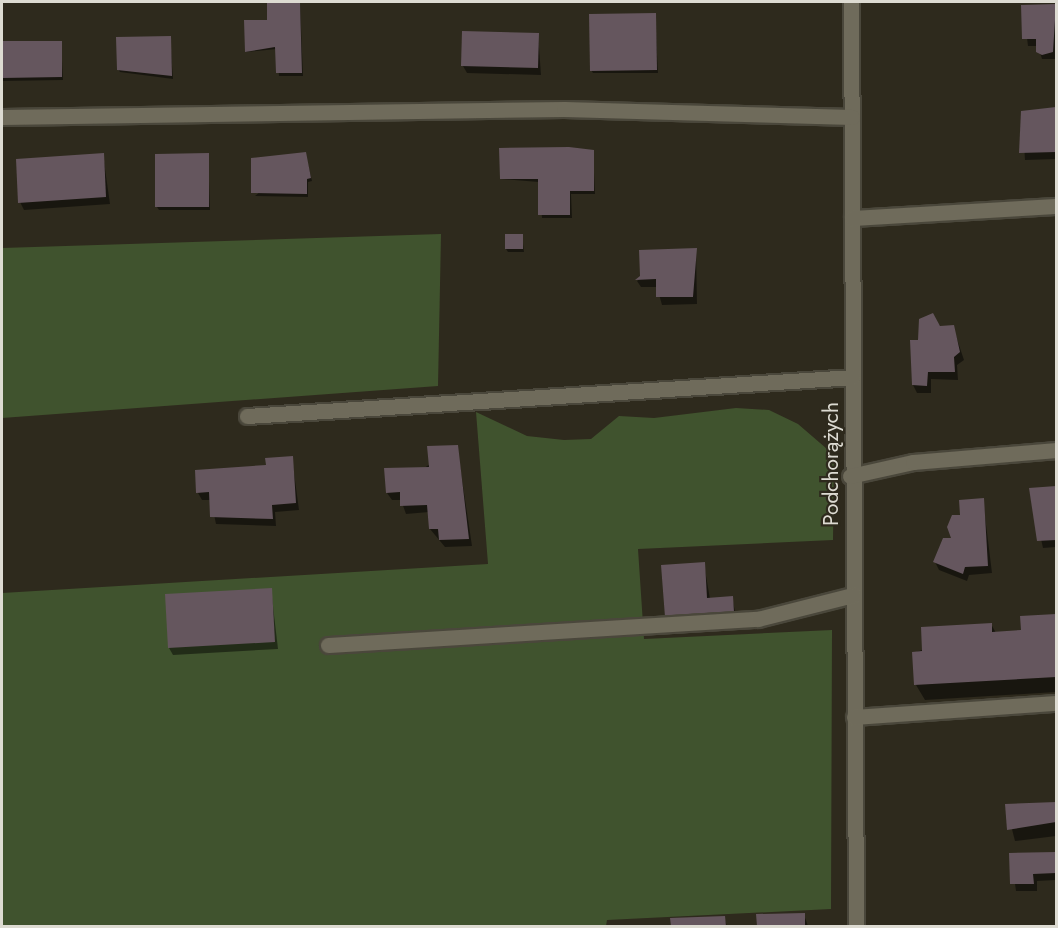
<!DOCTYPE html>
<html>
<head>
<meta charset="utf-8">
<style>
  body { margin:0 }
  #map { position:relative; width:1058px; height:928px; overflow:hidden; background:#2e2a1d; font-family:Jost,sans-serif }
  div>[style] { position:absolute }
  .green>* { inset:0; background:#40532e }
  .shadow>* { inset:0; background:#0007 }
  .building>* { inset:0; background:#65565e }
  .roads { filter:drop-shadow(2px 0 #4a473b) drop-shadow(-2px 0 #4a473b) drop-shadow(0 2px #4a473b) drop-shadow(0 -2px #4a473b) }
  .minor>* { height:15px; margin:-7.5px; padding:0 7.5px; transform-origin:7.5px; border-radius:7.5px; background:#6f6b5b }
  span { translate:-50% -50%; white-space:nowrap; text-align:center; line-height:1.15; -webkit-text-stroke:4.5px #2e2a1d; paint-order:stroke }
  .street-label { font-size:21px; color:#dddbd2 }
  .frame { position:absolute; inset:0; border:3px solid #dddbd2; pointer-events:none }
</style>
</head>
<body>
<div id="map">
  <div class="green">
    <i style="clip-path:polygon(441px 234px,438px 386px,2px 418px,2px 248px)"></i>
    <i style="clip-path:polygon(736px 408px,769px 410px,798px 424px,834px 455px,833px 540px,638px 549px,644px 639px,832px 630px,831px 909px,607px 920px,606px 926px,2px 926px,2px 593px,488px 564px,476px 412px,527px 436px,564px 440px,591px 439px,619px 416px,654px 418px)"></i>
  </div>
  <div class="shadow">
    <i style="clip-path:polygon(300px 3px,303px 76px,279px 76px,277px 49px,246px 52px,268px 21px)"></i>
    <i style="clip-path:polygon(1023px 6px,1056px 6px,1056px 59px,1042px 59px,1038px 46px,1028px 46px)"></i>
    <i style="clip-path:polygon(655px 15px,658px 73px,593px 73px,591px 70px)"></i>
    <i style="clip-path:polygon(538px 34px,541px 75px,467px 73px,463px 66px)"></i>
    <i style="clip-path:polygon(170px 37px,173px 79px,120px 72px,118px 69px)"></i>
    <i style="clip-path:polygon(61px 42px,63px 80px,2px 81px,2px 43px)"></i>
    <i style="clip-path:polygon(1056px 110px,1056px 159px,1025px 160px,1022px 113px)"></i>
    <i style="clip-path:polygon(593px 151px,595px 194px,571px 194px,572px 218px,542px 218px,539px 182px,501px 179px)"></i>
    <i style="clip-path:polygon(305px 153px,312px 181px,308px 182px,308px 197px,255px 196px)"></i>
    <i style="clip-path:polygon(208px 154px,210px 210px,159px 210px,157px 207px)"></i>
    <i style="clip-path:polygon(103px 155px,110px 204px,24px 210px,20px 202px)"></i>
    <i style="clip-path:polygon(522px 235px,524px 252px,508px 252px,506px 249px)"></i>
    <i style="clip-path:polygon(696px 250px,697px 304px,662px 305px,657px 287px,641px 287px,637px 281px,642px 277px)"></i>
    <i style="clip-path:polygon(927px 316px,943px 328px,953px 327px,964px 360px,957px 365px,958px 380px,931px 379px,931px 393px,917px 393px,913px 385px,921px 320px)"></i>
    <i style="clip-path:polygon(457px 446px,472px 546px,445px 547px,430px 529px,429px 512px,406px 514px,401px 500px,392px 500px,387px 493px)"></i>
    <i style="clip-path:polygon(292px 458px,299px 510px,275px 512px,276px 526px,216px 524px,211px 500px,202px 500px,198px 493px)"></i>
    <i style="clip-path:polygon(1056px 487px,1056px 547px,1043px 548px,1030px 489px)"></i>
    <i style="clip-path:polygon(983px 500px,992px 573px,969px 575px,967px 581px,939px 570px,935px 562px,954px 539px,961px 517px)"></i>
    <i style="clip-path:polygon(704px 564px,710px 599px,732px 598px,737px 620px,670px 625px,662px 567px)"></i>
    <i style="clip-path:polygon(271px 589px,278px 649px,173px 655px,169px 648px)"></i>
    <i style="clip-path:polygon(1056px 616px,1056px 692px,925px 700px,916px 685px,914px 653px,991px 624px,996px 633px,1022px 632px,1022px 618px)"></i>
    <i style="clip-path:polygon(1056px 804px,1056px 836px,1015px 841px,1006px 806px)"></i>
    <i style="clip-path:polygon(1056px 853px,1056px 880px,1037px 881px,1037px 891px,1016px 891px,1011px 855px)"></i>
    <i style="clip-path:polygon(804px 915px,808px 926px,758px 926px,758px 916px)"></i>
    <i style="clip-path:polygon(724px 918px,727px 926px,672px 926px,672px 920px)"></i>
  </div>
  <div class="building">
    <i style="clip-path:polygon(267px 2px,300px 2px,302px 73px,276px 73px,275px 47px,245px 52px,244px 20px,267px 20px)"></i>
    <i style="clip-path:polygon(1056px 4px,1053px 52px,1042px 55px,1036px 52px,1036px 39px,1022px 39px,1021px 5px)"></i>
    <i style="clip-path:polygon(656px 13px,657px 70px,590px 71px,589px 14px)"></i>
    <i style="clip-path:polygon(462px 31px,539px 33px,538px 68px,461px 66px)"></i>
    <i style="clip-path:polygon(171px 36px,172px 76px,117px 70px,116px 37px)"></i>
    <i style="clip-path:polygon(2px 41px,62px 41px,62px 77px,2px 78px)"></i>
    <i style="clip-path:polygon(1056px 107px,1056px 152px,1019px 153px,1021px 111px)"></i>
    <i style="clip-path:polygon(569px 147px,594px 150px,594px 191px,570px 191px,570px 215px,538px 215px,538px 179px,500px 179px,499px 148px)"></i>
    <i style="clip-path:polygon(306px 152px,311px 178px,307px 179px,307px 194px,251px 193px,251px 158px)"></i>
    <i style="clip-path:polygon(104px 153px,106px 197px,18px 203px,16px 159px)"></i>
    <i style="clip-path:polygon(209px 153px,209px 207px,155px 207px,155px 154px)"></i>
    <i style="clip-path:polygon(505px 234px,523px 234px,523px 249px,505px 249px)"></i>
    <i style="clip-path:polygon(697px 248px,693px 297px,656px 297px,656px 279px,635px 280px,640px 276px,639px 250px)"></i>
    <i style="clip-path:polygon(933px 313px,940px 326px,954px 325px,960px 352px,954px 357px,955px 372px,928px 372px,927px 386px,912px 385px,910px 340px,918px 340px,919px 319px)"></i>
    <i style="clip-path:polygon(458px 445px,469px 539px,439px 540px,438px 529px,429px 529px,427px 505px,400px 506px,400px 492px,386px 493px,384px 468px,429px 467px,427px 446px)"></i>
    <i style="clip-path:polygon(293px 456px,296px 503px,272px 505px,273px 519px,210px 517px,209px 492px,196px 493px,195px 470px,266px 465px,265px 458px)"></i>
    <i style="clip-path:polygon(1056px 486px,1056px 540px,1037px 541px,1029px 488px)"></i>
    <i style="clip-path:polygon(984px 498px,988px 566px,965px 567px,963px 574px,933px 562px,943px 538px,951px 538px,947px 527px,952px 515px,960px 515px,959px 500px)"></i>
    <i style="clip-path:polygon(705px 562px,707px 598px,733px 596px,734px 612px,665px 617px,661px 565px)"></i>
    <i style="clip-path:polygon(272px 588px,275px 642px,168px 648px,165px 594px)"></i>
    <i style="clip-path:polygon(1056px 614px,1056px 677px,914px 685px,912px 652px,922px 651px,921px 627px,992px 623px,992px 632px,1021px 630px,1020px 616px)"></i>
    <i style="clip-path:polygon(1056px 802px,1056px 822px,1007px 830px,1005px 804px)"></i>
    <i style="clip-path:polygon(1056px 852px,1056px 873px,1033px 874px,1034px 884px,1010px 884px,1009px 853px)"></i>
    <i style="clip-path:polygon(805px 913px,805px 926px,757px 926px,756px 914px)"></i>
    <i style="clip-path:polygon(725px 916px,726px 926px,671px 926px,670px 918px)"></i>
  </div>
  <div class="roads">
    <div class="minor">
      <i style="left:851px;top:2px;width:924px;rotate:89.69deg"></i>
      <i style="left:2px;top:117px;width:562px;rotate:-0.82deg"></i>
      <i style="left:564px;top:109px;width:288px;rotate:1.6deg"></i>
      <i style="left:852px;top:218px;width:204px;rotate:-3.4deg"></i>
      <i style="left:247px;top:416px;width:607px;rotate:-3.68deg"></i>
      <i style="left:850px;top:476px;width:65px;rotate:-12.5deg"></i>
      <i style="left:913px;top:462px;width:144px;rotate:-4.8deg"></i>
      <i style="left:328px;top:645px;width:431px;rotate:-3.5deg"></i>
      <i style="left:758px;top:619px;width:98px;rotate:-14.2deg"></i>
      <i style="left:854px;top:717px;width:202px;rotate:-4deg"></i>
    </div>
  </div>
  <div class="street-label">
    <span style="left:831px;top:464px;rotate:-90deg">Podchorążych</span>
  </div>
  <div class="frame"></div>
</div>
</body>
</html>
